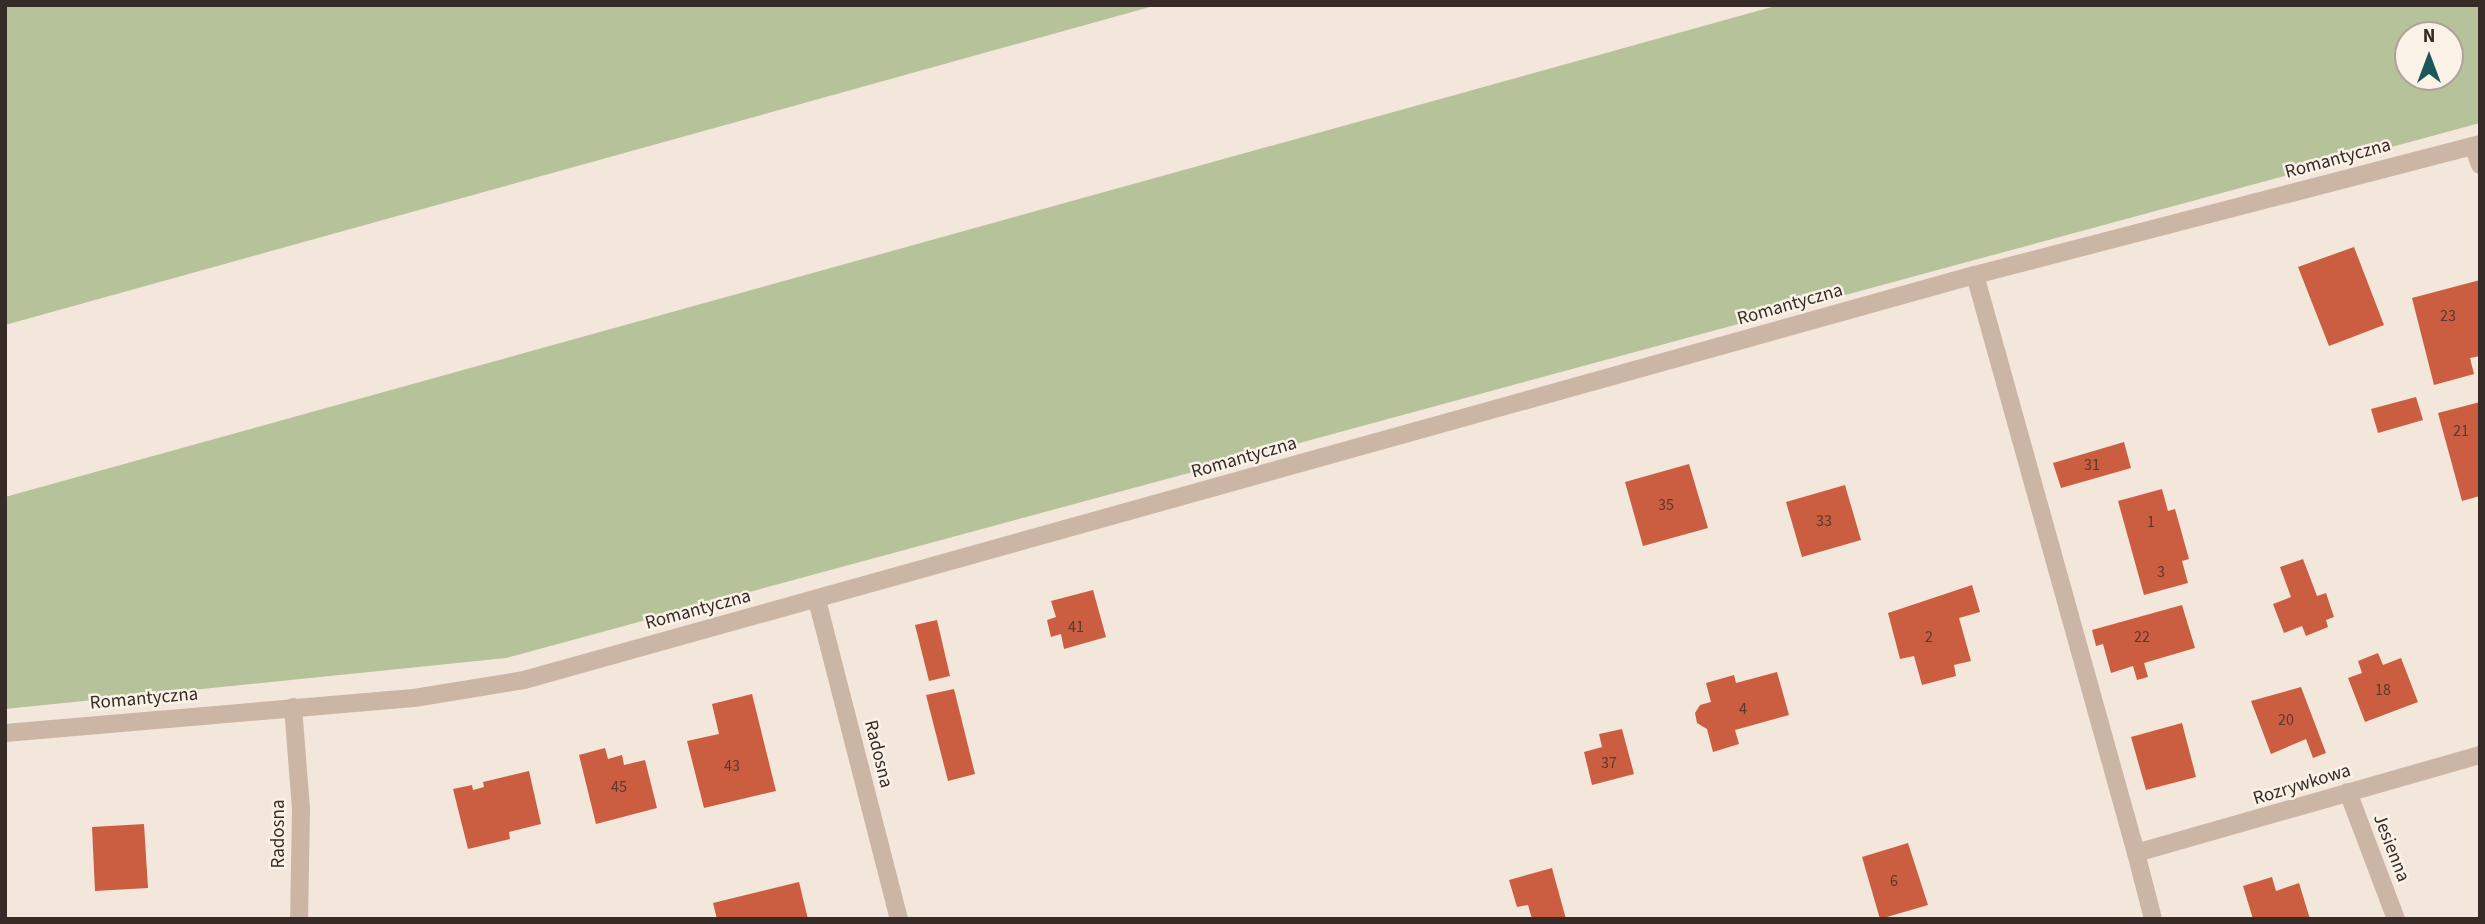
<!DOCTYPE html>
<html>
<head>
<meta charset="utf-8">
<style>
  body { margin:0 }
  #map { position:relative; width:2485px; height:924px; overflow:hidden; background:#f3e6da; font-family:"Source Sans 3",sans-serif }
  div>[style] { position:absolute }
  .green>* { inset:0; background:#b6c299 }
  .building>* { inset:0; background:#cb5e40 }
  .lane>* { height:18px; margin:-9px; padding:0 9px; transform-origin:9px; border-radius:9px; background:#cbb6a5 }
  .street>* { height:18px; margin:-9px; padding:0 9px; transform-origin:9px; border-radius:9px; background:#cbb6a5 }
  span { translate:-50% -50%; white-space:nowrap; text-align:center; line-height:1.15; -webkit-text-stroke:5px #faf1e7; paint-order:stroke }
  .number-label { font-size:16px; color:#5c382d }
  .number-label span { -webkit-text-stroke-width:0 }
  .street-label { font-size:19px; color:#372b27 }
  .frame { position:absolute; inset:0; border:7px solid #372b27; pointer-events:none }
  .north { position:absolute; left:2394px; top:21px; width:70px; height:70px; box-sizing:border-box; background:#faf1e7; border:2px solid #aca29a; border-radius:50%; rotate:0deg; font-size:19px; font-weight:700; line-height:28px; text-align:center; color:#372b27 }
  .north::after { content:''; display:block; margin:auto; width:24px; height:32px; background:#1b575a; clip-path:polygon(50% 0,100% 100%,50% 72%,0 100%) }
</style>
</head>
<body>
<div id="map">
  <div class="green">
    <i style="clip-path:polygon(5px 5px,1157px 5px,5px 325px)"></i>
    <i style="clip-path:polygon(evenodd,1779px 5px,2480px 5px,2480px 123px,506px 658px,5px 709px,5px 497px,1779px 5px,2408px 35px,2450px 35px,2450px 77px,2408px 77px,2408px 35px)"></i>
  </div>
  <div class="building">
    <i style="clip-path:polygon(2354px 247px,2384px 325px,2329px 346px,2298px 267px)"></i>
    <i style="clip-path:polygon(2480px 280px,2480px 356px,2470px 358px,2474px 374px,2434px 385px,2412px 298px)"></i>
    <i style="clip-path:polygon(2416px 397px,2423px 420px,2378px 433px,2371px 409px)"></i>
    <i style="clip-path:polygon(2480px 402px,2480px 496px,2462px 501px,2438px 413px)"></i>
    <i style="clip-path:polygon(2124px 442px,2131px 468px,2061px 488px,2053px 463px)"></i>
    <i style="clip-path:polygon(1689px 464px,1708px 528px,1643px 546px,1625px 482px)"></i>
    <i style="clip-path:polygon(1845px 485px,1861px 540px,1802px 557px,1786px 502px)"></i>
    <i style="clip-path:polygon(2162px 489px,2168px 511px,2175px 509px,2189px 559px,2182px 561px,2188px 583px,2144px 595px,2118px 501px)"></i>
    <i style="clip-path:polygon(2303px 559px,2317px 596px,2326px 593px,2334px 617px,2326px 620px,2328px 627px,2306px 636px,2302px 626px,2284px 633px,2273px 604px,2291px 597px,2280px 567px)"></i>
    <i style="clip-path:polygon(1972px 585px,1980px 612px,1959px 618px,1971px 661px,1954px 665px,1956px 676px,1922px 685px,1914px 656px,1900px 659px,1888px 613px)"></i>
    <i style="clip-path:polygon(1093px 590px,1106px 637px,1064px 649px,1061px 634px,1051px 637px,1047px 620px,1056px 617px,1051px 601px)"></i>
    <i style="clip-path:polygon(2182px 605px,2195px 648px,2144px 663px,2148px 677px,2137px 680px,2133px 666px,2111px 673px,2103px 644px,2096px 646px,2092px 630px)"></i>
    <i style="clip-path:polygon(937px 620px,950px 676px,929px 681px,915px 625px)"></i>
    <i style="clip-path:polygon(2378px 653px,2383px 665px,2401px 658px,2418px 702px,2365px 722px,2348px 678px,2362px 673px,2358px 661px)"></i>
    <i style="clip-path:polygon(1777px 672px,1789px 715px,1735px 730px,1739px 744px,1713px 752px,1707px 729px,1697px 723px,1695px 713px,1700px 705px,1711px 702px,1706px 683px,1734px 675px,1736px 683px)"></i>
    <i style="clip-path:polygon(2301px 687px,2326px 753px,2313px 758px,2306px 739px,2271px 754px,2251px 701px)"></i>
    <i style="clip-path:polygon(954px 689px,975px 774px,948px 781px,926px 695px)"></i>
    <i style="clip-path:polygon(752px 694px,776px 791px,704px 808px,687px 741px,719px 734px,712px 704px)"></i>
    <i style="clip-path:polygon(2182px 723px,2196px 777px,2146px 790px,2131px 737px)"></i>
    <i style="clip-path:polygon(1622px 729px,1634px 774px,1592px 785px,1584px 752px,1602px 747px,1599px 734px)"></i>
    <i style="clip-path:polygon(605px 748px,608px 759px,622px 755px,624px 765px,645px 760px,657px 808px,596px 824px,579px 755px)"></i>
    <i style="clip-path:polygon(529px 771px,541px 824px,509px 832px,510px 839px,468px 849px,453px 789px,472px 785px,473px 790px,484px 787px,483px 782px)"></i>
    <i style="clip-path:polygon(144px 824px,148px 888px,95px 891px,92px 827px)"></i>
    <i style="clip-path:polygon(1908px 843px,1928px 905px,1880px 919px,1862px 857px)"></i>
    <i style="clip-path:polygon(1552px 868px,1566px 919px,1532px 919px,1528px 905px,1517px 907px,1509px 880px)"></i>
    <i style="clip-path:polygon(2272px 877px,2276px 891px,2299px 883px,2310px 919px,2253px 919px,2243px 886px)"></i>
    <i style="clip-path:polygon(799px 882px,808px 919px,717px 919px,713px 903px)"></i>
  </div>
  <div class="lane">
    <i style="left:2473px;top:146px;width:20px;rotate:70deg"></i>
    <i style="left:1975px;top:275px;width:600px;rotate:74.43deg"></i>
  </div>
  <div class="street">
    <i style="left:817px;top:600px;width:329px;rotate:75.6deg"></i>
    <i style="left:293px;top:707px;width:101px;rotate:85.5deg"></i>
    <i style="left:301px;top:808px;width:111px;rotate:91deg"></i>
    <i style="left:5px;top:733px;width:410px;rotate:-4.9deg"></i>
    <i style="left:414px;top:698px;width:111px;rotate:-9.3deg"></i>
    <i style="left:524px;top:680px;width:1506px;rotate:-15.6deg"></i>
    <i style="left:1975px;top:275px;width:522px;rotate:-14.54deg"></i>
    <i style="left:2348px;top:792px;width:136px;rotate:69.3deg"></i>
    <i style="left:2153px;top:919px;width:68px;rotate:-104.4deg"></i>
    <i style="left:2136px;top:853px;width:358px;rotate:-15.9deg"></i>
  </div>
  <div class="number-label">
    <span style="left:2448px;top:316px">23</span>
    <span style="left:2461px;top:431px">21</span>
    <span style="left:2092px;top:465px">31</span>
    <span style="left:1666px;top:505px">35</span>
    <span style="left:1824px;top:521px">33</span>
    <span style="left:2151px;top:522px">1</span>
    <span style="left:2161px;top:572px">3</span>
    <span style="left:1076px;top:627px">41</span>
    <span style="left:1929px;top:637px">2</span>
    <span style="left:2142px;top:637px">22</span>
    <span style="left:2383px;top:690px">18</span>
    <span style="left:1743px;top:709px">4</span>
    <span style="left:2286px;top:720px">20</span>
    <span style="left:1609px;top:763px">37</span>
    <span style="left:732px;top:766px">43</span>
    <span style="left:619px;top:787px">45</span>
    <span style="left:1894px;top:881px">6</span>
  </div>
  <div class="street-label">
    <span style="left:2338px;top:159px;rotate:-15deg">Romantyczna</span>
    <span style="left:1790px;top:305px;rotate:-16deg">Romantyczna</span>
    <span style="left:1244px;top:458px;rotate:-16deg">Romantyczna</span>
    <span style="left:698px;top:610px;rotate:-15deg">Romantyczna</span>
    <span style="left:144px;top:699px;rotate:-5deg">Romantyczna</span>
    <span style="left:878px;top:754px;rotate:76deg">Radosna</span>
    <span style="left:2302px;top:785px;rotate:-17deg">Rozrywkowa</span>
    <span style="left:279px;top:834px;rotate:-90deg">Radosna</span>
    <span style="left:2391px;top:848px;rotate:69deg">Jesienna</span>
  </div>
  <div class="frame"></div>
  <div class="north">N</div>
</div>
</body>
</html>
